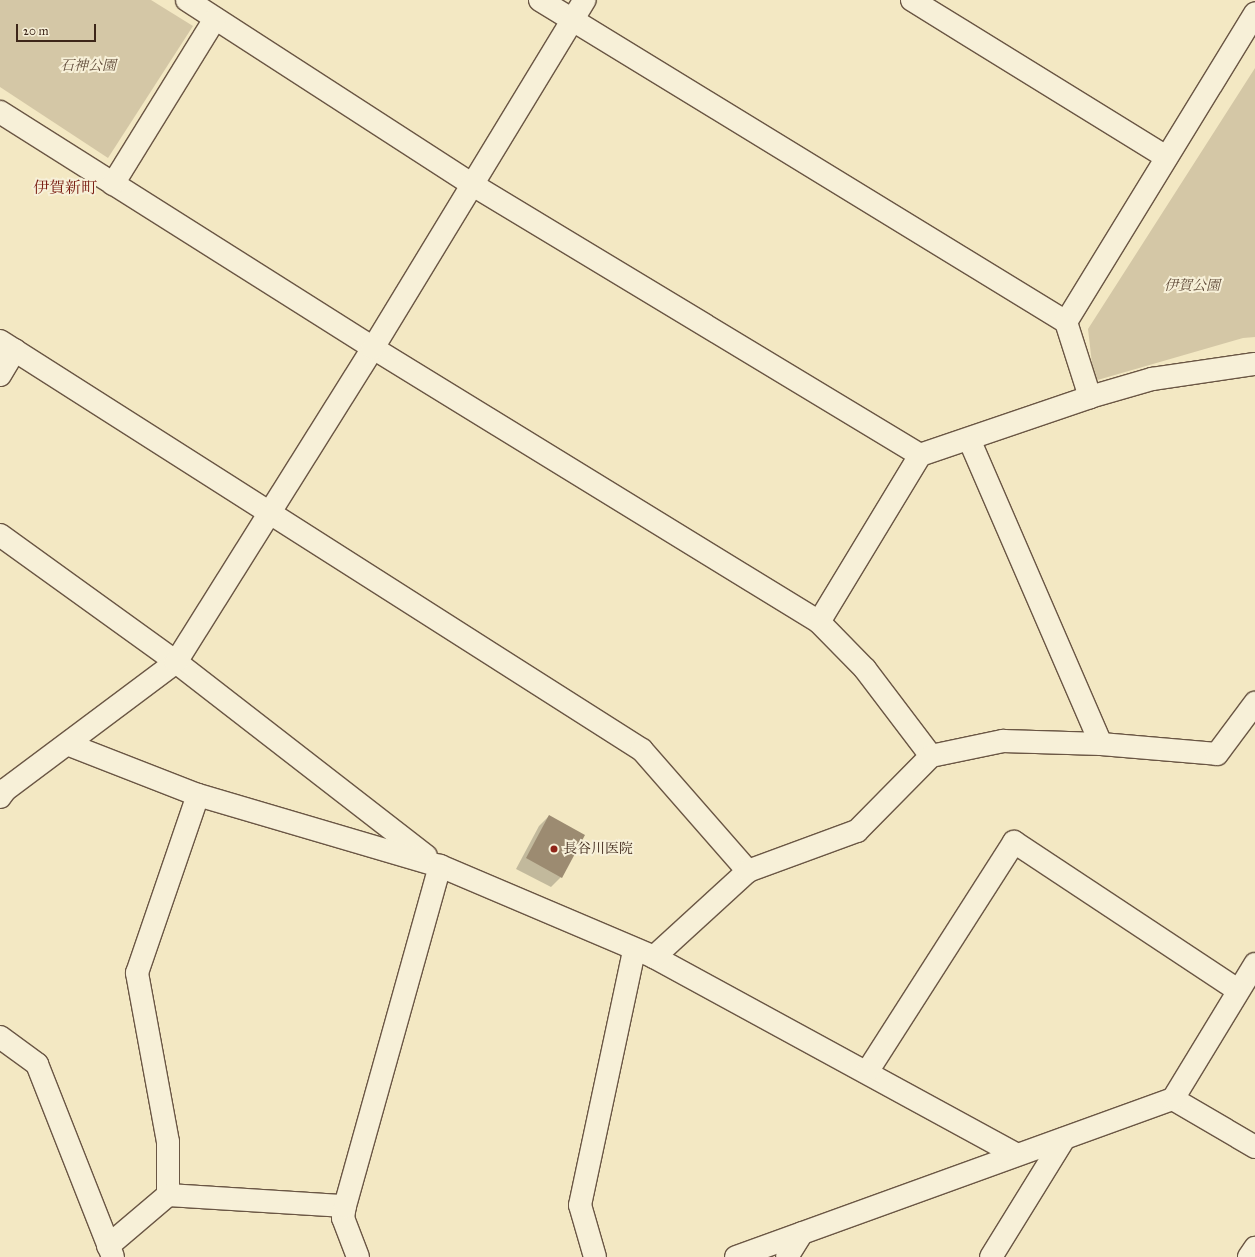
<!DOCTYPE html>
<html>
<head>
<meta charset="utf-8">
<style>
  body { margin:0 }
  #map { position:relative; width:1255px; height:1257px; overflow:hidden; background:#f3e8c3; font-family:"IM FELL Great Primer","Noto Serif JP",serif }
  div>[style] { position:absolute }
  .green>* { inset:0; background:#d4c7a6 }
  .shadow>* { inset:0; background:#0003 }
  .building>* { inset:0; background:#9c8b71 }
  .roads { filter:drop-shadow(1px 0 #6a5644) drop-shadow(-1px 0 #6a5644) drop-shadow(0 1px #6a5644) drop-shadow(0 -1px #6a5644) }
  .minor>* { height:22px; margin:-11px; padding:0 11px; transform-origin:11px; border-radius:11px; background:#f7f0d8 }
  .dots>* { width:11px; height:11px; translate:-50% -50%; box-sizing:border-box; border:2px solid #f7f0d8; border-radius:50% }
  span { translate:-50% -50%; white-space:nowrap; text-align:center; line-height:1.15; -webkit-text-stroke:4px #f7f0d8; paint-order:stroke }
  .park-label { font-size:14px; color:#634e3c; font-style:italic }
  .poi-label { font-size:14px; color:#3d2619 }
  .left { translate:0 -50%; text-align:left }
  .quarter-label { font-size:16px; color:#7a1f14 }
  .scale { position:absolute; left:16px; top:24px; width:80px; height:18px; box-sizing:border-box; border:2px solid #3d2619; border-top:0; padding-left:5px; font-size:12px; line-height:14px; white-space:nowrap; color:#3d2619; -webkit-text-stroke:3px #f7f0d8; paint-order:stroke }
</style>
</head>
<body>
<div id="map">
  <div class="green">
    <i style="clip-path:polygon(0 0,151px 0,193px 26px,108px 158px,0 87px)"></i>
    <i style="clip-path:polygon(1255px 68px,1255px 337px,1243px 338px,1094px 381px,1088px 329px)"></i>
  </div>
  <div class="shadow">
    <i style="clip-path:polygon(549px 816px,561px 877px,551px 887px,516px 869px,539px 826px)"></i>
  </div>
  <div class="building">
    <i style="clip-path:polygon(549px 815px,585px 835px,562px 878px,526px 858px)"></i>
  </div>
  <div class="roads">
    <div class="minor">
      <i style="left:187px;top:0;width:341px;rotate:32.9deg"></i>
      <i style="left:473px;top:185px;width:522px;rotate:31.13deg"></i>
      <i style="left:540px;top:0;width:617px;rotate:31.47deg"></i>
      <i style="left:1066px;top:322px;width:79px;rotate:72.3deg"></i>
      <i style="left:912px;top:0;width:299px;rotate:31.7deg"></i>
      <i style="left:0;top:112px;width:441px;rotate:32.3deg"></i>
      <i style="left:373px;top:348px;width:523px;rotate:31.56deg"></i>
      <i style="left:819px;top:622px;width:66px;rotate:45.6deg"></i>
      <i style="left:865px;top:669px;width:109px;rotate:52.8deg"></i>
      <i style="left:113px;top:184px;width:194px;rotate:-58.3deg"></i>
      <i style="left:1066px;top:322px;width:362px;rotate:-58.5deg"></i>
      <i style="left:0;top:341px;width:761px;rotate:32.5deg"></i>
      <i style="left:642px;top:750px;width:161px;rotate:48.8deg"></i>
      <i style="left:0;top:375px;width:29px;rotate:-59deg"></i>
      <i style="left:969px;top:439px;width:332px;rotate:66.6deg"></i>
      <i style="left:0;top:535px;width:217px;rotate:35.8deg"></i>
      <i style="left:176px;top:662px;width:316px;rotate:37.8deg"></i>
      <i style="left:819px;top:622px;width:195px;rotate:-58.8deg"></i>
      <i style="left:920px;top:455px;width:180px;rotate:-18.8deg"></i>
      <i style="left:1090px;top:397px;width:65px;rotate:-16.2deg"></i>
      <i style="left:1152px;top:379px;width:104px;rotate:-8.3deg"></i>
      <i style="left:67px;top:744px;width:141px;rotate:21.3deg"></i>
      <i style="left:198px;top:795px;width:252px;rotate:16.4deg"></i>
      <i style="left:440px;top:866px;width:233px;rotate:23deg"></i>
      <i style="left:654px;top:957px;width:412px;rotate:28.6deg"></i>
      <i style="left:0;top:797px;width:9px;rotate:-54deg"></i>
      <i style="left:5px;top:790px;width:214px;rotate:-36.8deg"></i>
      <i style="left:176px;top:662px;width:371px;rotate:-57.9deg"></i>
      <i style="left:373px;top:348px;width:407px;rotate:-58.7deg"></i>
      <i style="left:654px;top:957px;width:127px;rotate:-42.5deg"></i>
      <i style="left:748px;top:871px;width:116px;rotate:-20.2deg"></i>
      <i style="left:857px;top:831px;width:105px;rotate:-45.4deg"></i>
      <i style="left:931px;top:756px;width:74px;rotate:-11.8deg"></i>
      <i style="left:1003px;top:741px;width:98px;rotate:1.8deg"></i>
      <i style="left:1101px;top:744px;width:116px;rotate:4.9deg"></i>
      <i style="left:1217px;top:754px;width:64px;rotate:-53.3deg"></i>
      <i style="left:0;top:1037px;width:46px;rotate:36.1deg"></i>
      <i style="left:37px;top:1064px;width:207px;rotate:68.5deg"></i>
      <i style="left:867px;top:1072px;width:273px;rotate:-57.4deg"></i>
      <i style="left:1014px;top:842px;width:268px;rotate:33.5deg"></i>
      <i style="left:1173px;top:1099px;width:95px;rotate:30.3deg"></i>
      <i style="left:168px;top:1195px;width:53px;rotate:-90deg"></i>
      <i style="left:168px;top:1142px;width:172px;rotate:-100.4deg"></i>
      <i style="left:137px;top:973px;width:188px;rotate:-71.1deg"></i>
      <i style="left:108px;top:1246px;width:79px;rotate:-40.4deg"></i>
      <i style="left:168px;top:1195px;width:177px;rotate:3.6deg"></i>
      <i style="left:358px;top:1257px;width:42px;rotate:-111deg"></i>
      <i style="left:343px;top:1218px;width:12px;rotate:-81deg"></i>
      <i style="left:345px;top:1206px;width:353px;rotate:-74.4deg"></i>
      <i style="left:595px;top:1257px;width:54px;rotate:-106.1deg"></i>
      <i style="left:580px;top:1205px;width:261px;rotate:-78deg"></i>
      <i style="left:736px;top:1257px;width:465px;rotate:-19.9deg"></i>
      <i style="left:1173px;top:1099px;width:158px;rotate:-58.7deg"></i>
      <i style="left:787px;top:1257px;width:28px;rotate:-58deg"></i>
      <i style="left:991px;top:1257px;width:139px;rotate:-58.3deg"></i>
      <i style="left:1249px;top:1257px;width:11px;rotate:-56deg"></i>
    </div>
  </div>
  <div class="dots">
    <i style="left:554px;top:849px;background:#8f2418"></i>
  </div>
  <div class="park-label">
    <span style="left:88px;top:66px">石神公園</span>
    <span style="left:1192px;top:286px">伊賀公園</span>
  </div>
  <div class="poi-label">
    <span class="left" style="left:563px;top:849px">長谷川医院</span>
  </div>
  <div class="quarter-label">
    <span style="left:65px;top:188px">伊賀新町</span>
  </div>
  <div class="scale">20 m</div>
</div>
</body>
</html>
